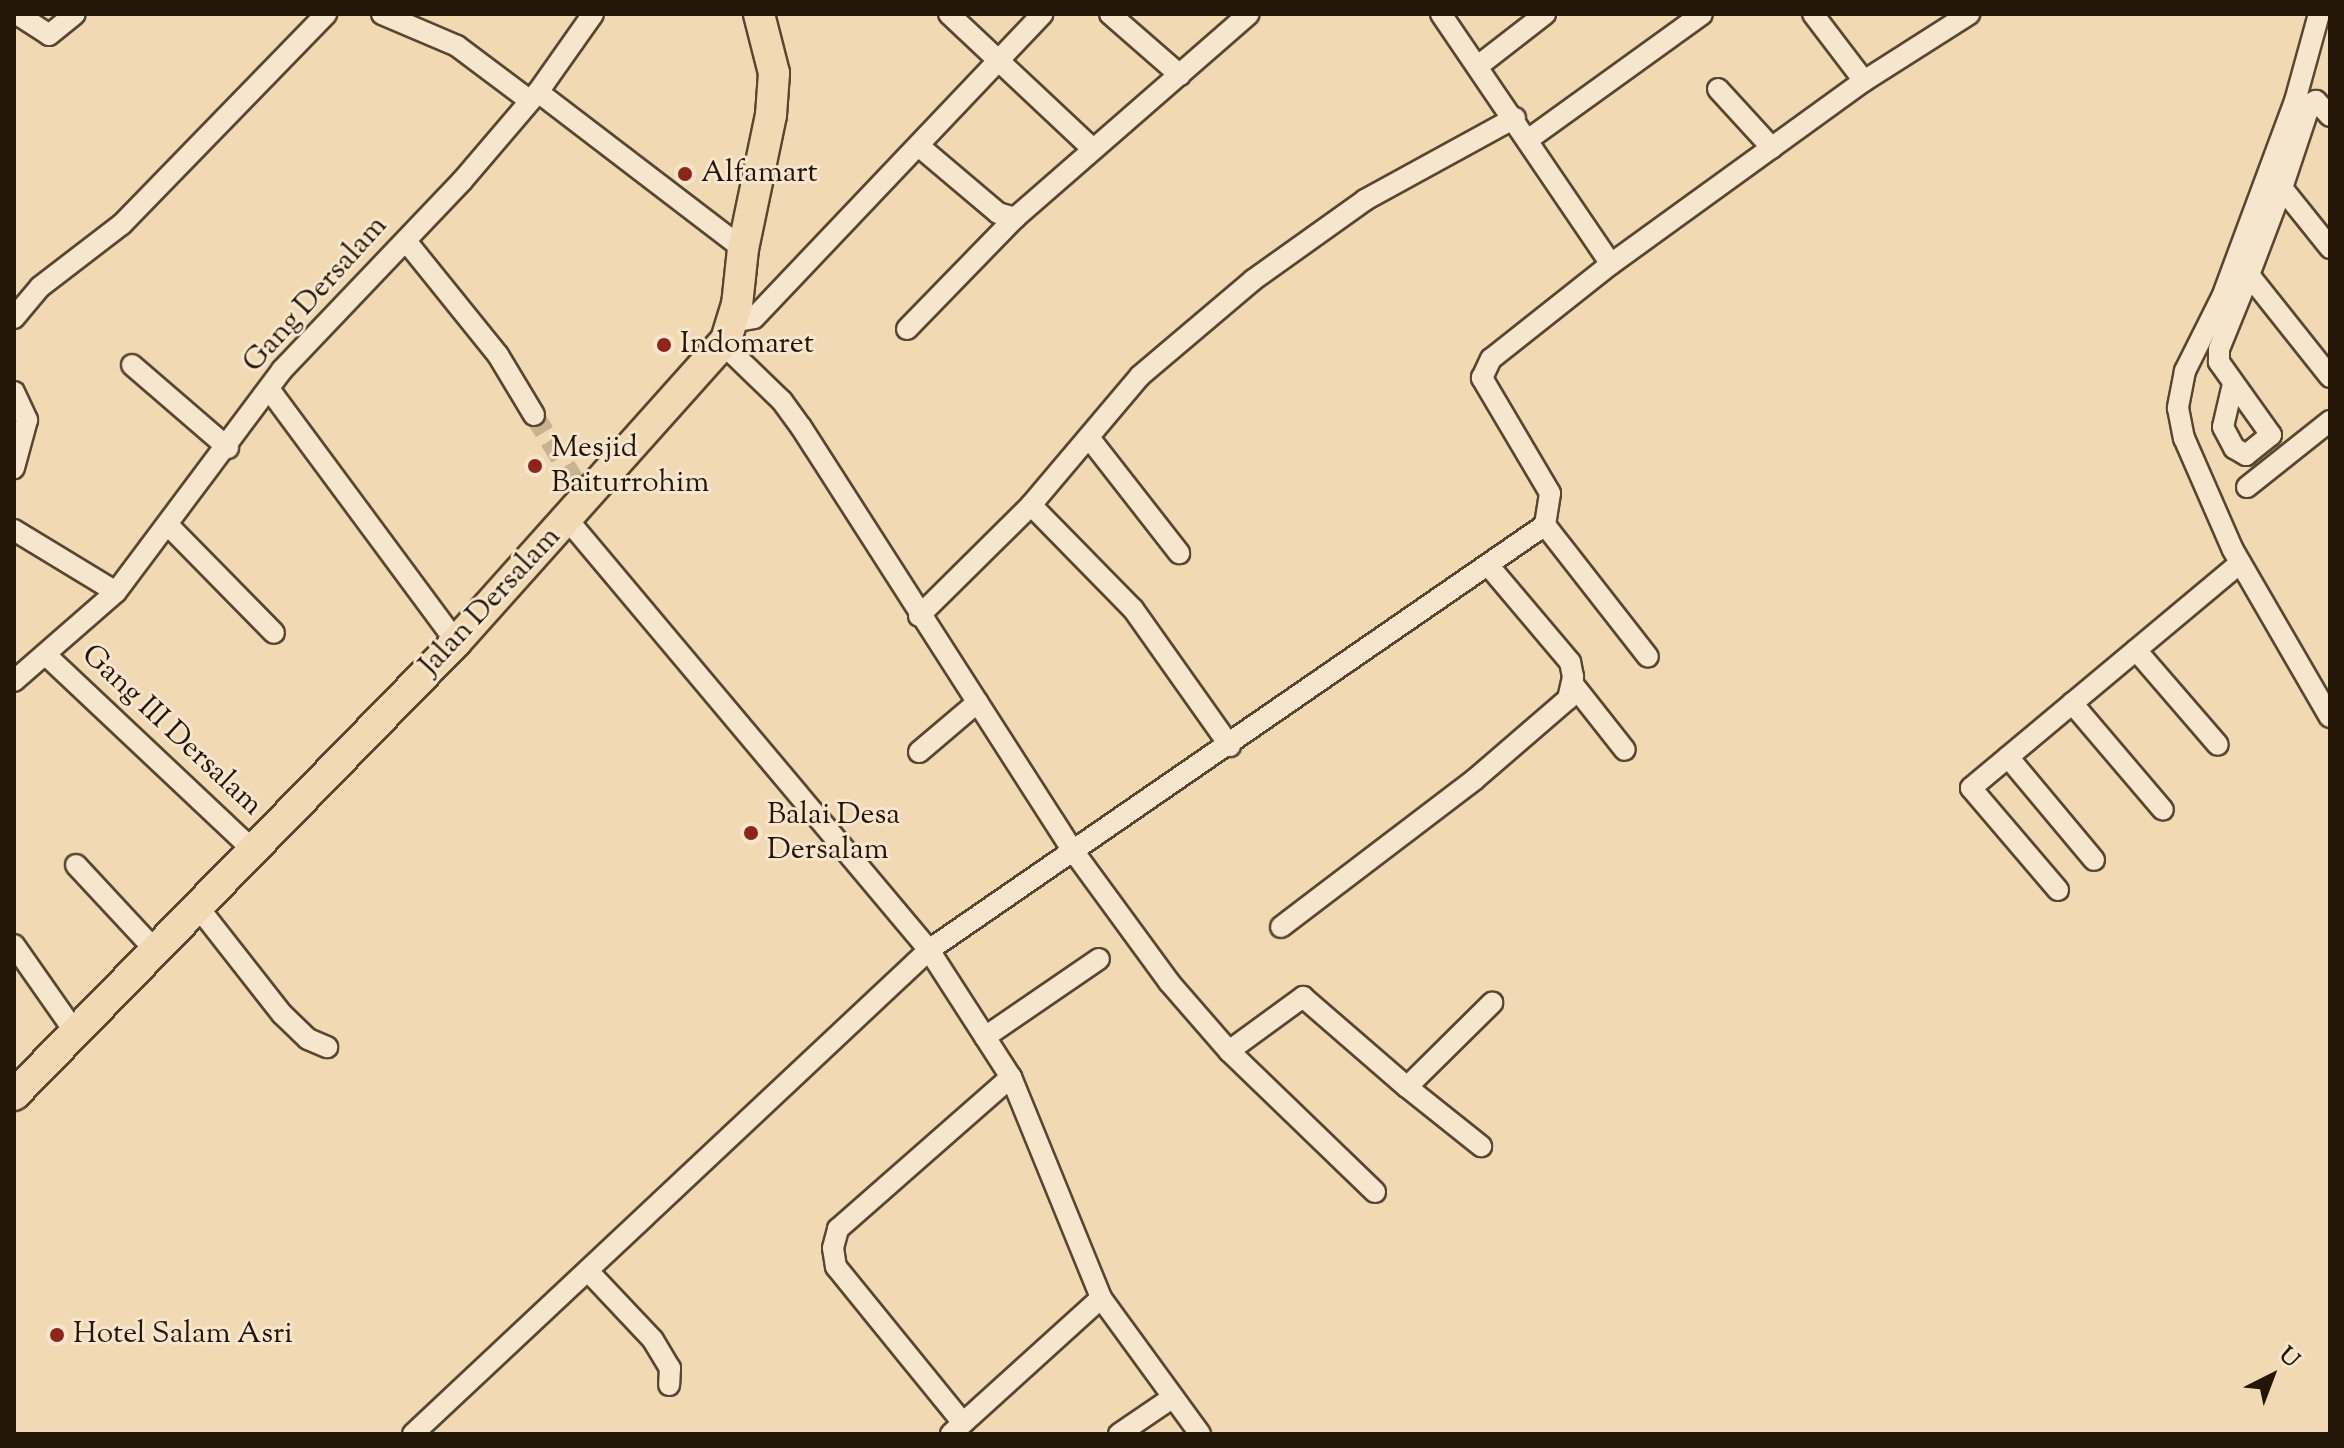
<!DOCTYPE html>
<html>
<head>
<meta charset="utf-8">
<style>
  body { margin:0 }
  #map { position:relative; width:2344px; height:1448px; overflow:hidden; background:#f1d9b3; font-family:"Sorts Mill Goudy",serif }
  div>[style] { position:absolute }
  .minor-tunnel>* { height:20px; margin-top:-10px; transform-origin:0; background:repeating-linear-gradient(90deg,#c8b290 0 20px,transparent 0 30px) }
  .roads { filter:drop-shadow(2px 0 #574731) drop-shadow(-2px 0 #574731) drop-shadow(0 2px #574731) drop-shadow(0 -2px #574731) }
  .minor>* { height:20px; margin:-10px; padding:0 10px; transform-origin:10px; border-radius:10px; background:#f6e6ce }
  .primary>* { height:30px; margin:-15px; padding:0 15px; transform-origin:15px; border-radius:15px; background:#f1d9b3 }
  .dots>* { width:22px; height:22px; translate:-50% -50%; box-sizing:border-box; border:4px solid #f6e6ce; border-radius:50% }
  span { translate:-50% -50%; white-space:nowrap; text-align:center; line-height:1.15; -webkit-text-stroke:6px #f6e6ce; paint-order:stroke }
  .poi-label { font-size:30px; color:#241606 }
  .left { translate:0 -50%; text-align:left }
  .street-label { font-size:30px; color:#241606 }
  .frame { position:absolute; inset:0; border:16px solid #241606; pointer-events:none }
  .north { position:absolute; left:2232px; top:1336px; width:80px; height:80px; -webkit-text-stroke:6px #f6e6ce; paint-order:stroke; rotate:42deg; font-size:22px; font-weight:700; line-height:32px; text-align:center; color:#241606 }
  .north::after { content:''; display:block; margin:auto; width:28px; height:36px; background:#241606; clip-path:polygon(50% 0,100% 100%,50% 72%,0 100%) }
</style>
</head>
<body>
<div id="map">
  <div class="minor-tunnel">
    <i style="left:534px;top:415px;width:89px;rotate:58.3deg"></i>
  </div>
  <div class="roads">
    <div class="minor">
      <i style="left:17px;top:14px;width:38px;rotate:33deg"></i>
      <i style="left:49px;top:35px;width:33px;rotate:-39deg"></i>
      <i style="left:382px;top:14px;width:82px;rotate:23.1deg"></i>
      <i style="left:457px;top:46px;width:90px;rotate:36.9deg"></i>
      <i style="left:949px;top:14px;width:197px;rotate:43.2deg"></i>
      <i style="left:1110px;top:14px;width:93px;rotate:41.1deg"></i>
      <i style="left:1441px;top:14px;width:302px;rotate:55.8deg"></i>
      <i style="left:1813px;top:14px;width:84px;rotate:52.7deg"></i>
      <i style="left:2319px;top:14px;width:90px;rotate:105.4deg"></i>
      <i style="left:2295px;top:101px;width:209px;rotate:110.4deg"></i>
      <i style="left:2222px;top:297px;width:83px;rotate:116.6deg"></i>
      <i style="left:2185px;top:371px;width:38px;rotate:101deg"></i>
      <i style="left:2178px;top:408px;width:31px;rotate:79deg"></i>
      <i style="left:2184px;top:438px;width:122px;rotate:66.4deg"></i>
      <i style="left:2233px;top:550px;width:193px;rotate:59.9deg"></i>
      <i style="left:1478px;top:66px;width:85px;rotate:-37.8deg"></i>
      <i style="left:1718px;top:89px;width:80px;rotate:47.5deg"></i>
      <i style="left:538px;top:92px;width:258px;rotate:37.4deg"></i>
      <i style="left:2330px;top:116px;width:21px;rotate:-133deg"></i>
      <i style="left:2316px;top:101px;width:7px;rotate:153deg"></i>
      <i style="left:2310px;top:104px;width:89px;rotate:108.4deg"></i>
      <i style="left:2282px;top:188px;width:77px;rotate:51.3deg"></i>
      <i style="left:1529px;top:139px;width:213px;rotate:-35.8deg"></i>
      <i style="left:920px;top:147px;width:102px;rotate:40.2deg"></i>
      <i style="left:998px;top:213px;width:18px;rotate:16deg"></i>
      <i style="left:1015px;top:218px;width:310px;rotate:-41.1deg"></i>
      <i style="left:406px;top:241px;width:146px;rotate:51.1deg"></i>
      <i style="left:498px;top:355px;width:70px;rotate:59deg"></i>
      <i style="left:2249px;top:275px;width:93px;rotate:-69.2deg"></i>
      <i style="left:14px;top:318px;width:40px;rotate:-50deg"></i>
      <i style="left:40px;top:287px;width:103px;rotate:-37.5deg"></i>
      <i style="left:122px;top:224px;width:293px;rotate:-45.8deg"></i>
      <i style="left:732px;top:322px;width:22px;rotate:-10deg"></i>
      <i style="left:754px;top:318px;width:419px;rotate:-46.5deg"></i>
      <i style="left:907px;top:329px;width:155px;rotate:-45.8deg"></i>
      <i style="left:723px;top:344px;width:82px;rotate:44deg"></i>
      <i style="left:782px;top:401px;width:32px;rotate:54deg"></i>
      <i style="left:801px;top:427px;width:500px;rotate:57.33deg"></i>
      <i style="left:1071px;top:848px;width:166px;rotate:53.8deg"></i>
      <i style="left:1169px;top:982px;width:91px;rotate:49deg"></i>
      <i style="left:1229px;top:1051px;width:203px;rotate:44deg"></i>
      <i style="left:132px;top:365px;width:127px;rotate:40.8deg"></i>
      <i style="left:2233px;top:384px;width:44px;rotate:103.1deg"></i>
      <i style="left:2223px;top:427px;width:24px;rotate:62deg"></i>
      <i style="left:2234px;top:448px;width:14px;rotate:30deg"></i>
      <i style="left:2246px;top:455px;width:32px;rotate:-39deg"></i>
      <i style="left:2271px;top:435px;width:90px;rotate:-125.5deg"></i>
      <i style="left:2219px;top:362px;width:13px;rotate:-90deg"></i>
      <i style="left:2219px;top:349px;width:80px;rotate:-67.9deg"></i>
      <i style="left:2249px;top:275px;width:130px;rotate:51.5deg"></i>
      <i style="left:269px;top:389px;width:315px;rotate:53.5deg"></i>
      <i style="left:14px;top:392px;width:31px;rotate:65deg"></i>
      <i style="left:27px;top:420px;width:50px;rotate:105.2deg"></i>
      <i style="left:1090px;top:439px;width:145px;rotate:52deg"></i>
      <i style="left:2247px;top:487px;width:106px;rotate:-38.5deg"></i>
      <i style="left:1031px;top:505px;width:146px;rotate:45.6deg"></i>
      <i style="left:1133px;top:609px;width:168px;rotate:54.7deg"></i>
      <i style="left:567px;top:519px;width:563px;rotate:49.97deg"></i>
      <i style="left:929px;top:950px;width:151px;rotate:57.2deg"></i>
      <i style="left:1011px;top:1077px;width:239px;rotate:67.8deg"></i>
      <i style="left:1101px;top:1298px;width:168px;rotate:53.9deg"></i>
      <i style="left:168px;top:525px;width:151px;rotate:45.5deg"></i>
      <i style="left:1545px;top:525px;width:167px;rotate:52deg"></i>
      <i style="left:14px;top:530px;width:119px;rotate:31.3deg"></i>
      <i style="left:919px;top:616px;width:158px;rotate:-44.7deg"></i>
      <i style="left:1031px;top:505px;width:169px;rotate:-49.8deg"></i>
      <i style="left:1140px;top:376px;width:148px;rotate:-40.3deg"></i>
      <i style="left:1253px;top:280px;width:138px;rotate:-35.5deg"></i>
      <i style="left:1365px;top:200px;width:171px;rotate:-28.7deg"></i>
      <i style="left:2136px;top:650px;width:125px;rotate:49.2deg"></i>
      <i style="left:47px;top:656px;width:283px;rotate:43.3deg"></i>
      <i style="left:14px;top:681px;width:135px;rotate:-41.1deg"></i>
      <i style="left:116px;top:592px;width:277px;rotate:-53.2deg"></i>
      <i style="left:282px;top:370px;width:261px;rotate:-46.4deg"></i>
      <i style="left:462px;top:181px;width:117px;rotate:-49.5deg"></i>
      <i style="left:538px;top:92px;width:95px;rotate:-54.8deg"></i>
      <i style="left:1572px;top:683px;width:85px;rotate:51.7deg"></i>
      <i style="left:2072px;top:703px;width:140px;rotate:49.6deg"></i>
      <i style="left:919px;top:752px;width:77px;rotate:-40.3deg"></i>
      <i style="left:2008px;top:757px;width:134px;rotate:50.1deg"></i>
      <i style="left:76px;top:865px;width:116px;rotate:47.1deg"></i>
      <i style="left:2058px;top:890px;width:134px;rotate:-130.5deg"></i>
      <i style="left:1971px;top:788px;width:351px;rotate:-39.9deg"></i>
      <i style="left:198px;top:907px;width:136px;rotate:51.9deg"></i>
      <i style="left:282px;top:1014px;width:36px;rotate:44deg"></i>
      <i style="left:308px;top:1039px;width:21px;rotate:23deg"></i>
      <i style="left:1281px;top:927px;width:243px;rotate:-37.3deg"></i>
      <i style="left:1474px;top:780px;width:124px;rotate:-40.8deg"></i>
      <i style="left:1568px;top:699px;width:23px;rotate:-77deg"></i>
      <i style="left:1573px;top:677px;width:15px;rotate:-101deg"></i>
      <i style="left:1570px;top:662px;width:127px;rotate:-130.2deg"></i>
      <i style="left:14px;top:945px;width:106px;rotate:55deg"></i>
      <i style="left:985px;top:1037px;width:138px;rotate:-34.4deg"></i>
      <i style="left:1229px;top:1051px;width:92px;rotate:-36.1deg"></i>
      <i style="left:1303px;top:997px;width:138px;rotate:40.9deg"></i>
      <i style="left:1407px;top:1087px;width:120px;rotate:-44.7deg"></i>
      <i style="left:1407px;top:1087px;width:95px;rotate:38.6deg"></i>
      <i style="left:589px;top:1272px;width:93px;rotate:46.7deg"></i>
      <i style="left:653px;top:1340px;width:33px;rotate:59deg"></i>
      <i style="left:670px;top:1368px;width:17px;rotate:93deg"></i>
      <i style="left:963px;top:1423px;width:201px;rotate:-129.1deg"></i>
      <i style="left:836px;top:1267px;width:19px;rotate:-99deg"></i>
      <i style="left:833px;top:1248px;width:20px;rotate:-75deg"></i>
      <i style="left:838px;top:1229px;width:230px;rotate:-41.3deg"></i>
      <i style="left:413px;top:1434px;width:707px;rotate:-43.17deg"></i>
      <i style="left:929px;top:950px;width:748px;rotate:-34.6deg"></i>
      <i style="left:1545px;top:525px;width:32px;rotate:-81deg"></i>
      <i style="left:1550px;top:493px;width:134px;rotate:-120.6deg"></i>
      <i style="left:1482px;top:378px;width:21px;rotate:-65deg"></i>
      <i style="left:1491px;top:359px;width:153px;rotate:-38.4deg"></i>
      <i style="left:1611px;top:264px;width:312px;rotate:-35.9deg"></i>
      <i style="left:1864px;top:81px;width:125px;rotate:-32.5deg"></i>
      <i style="left:951px;top:1434px;width:202px;rotate:-42.2deg"></i>
      <i style="left:1119px;top:1434px;width:64px;rotate:-34.2deg"></i>
    </div>
    <div class="primary">
      <i style="left:14px;top:1095px;width:633px;rotate:-45.7deg"></i>
      <i style="left:456px;top:642px;width:405px;rotate:-48.2deg"></i>
      <i style="left:726px;top:340px;width:37px;rotate:-73deg"></i>
      <i style="left:737px;top:305px;width:56px;rotate:-83.9deg"></i>
      <i style="left:743px;top:249px;width:137px;rotate:-78.2deg"></i>
      <i style="left:771px;top:115px;width:42px;rotate:-85.9deg"></i>
      <i style="left:774px;top:73px;width:61px;rotate:-104.3deg"></i>
    </div>
  </div>
  <div class="dots">
    <i style="left:685px;top:174px;background:#8f2418"></i>
    <i style="left:664px;top:345px;background:#8f2418"></i>
    <i style="left:535px;top:466px;background:#8f2418"></i>
    <i style="left:751px;top:833px;background:#8f2418"></i>
    <i style="left:57px;top:1335px;background:#8f2418"></i>
  </div>
  <div class="poi-label">
    <span class="left" style="left:701px;top:174px">Alfamart</span>
    <span class="left" style="left:680px;top:345px">Indomaret</span>
    <span class="left" style="left:551px;top:466px">Mesjid<br>Baiturrohim</span>
    <span class="left" style="left:767px;top:833px">Balai Desa<br>Dersalam</span>
    <span class="left" style="left:73px;top:1335px">Hotel Salam Asri</span>
  </div>
  <div class="street-label">
    <span style="left:316px;top:295px;rotate:-48deg">Gang Dersalam</span>
    <span style="left:491px;top:602px;rotate:-47deg">Jalan Dersalam</span>
    <span style="left:171px;top:731px;rotate:43deg">Gang III Dersalam</span>
  </div>
  <div class="frame"></div>
  <div class="north">U</div>
</div>
</body>
</html>
